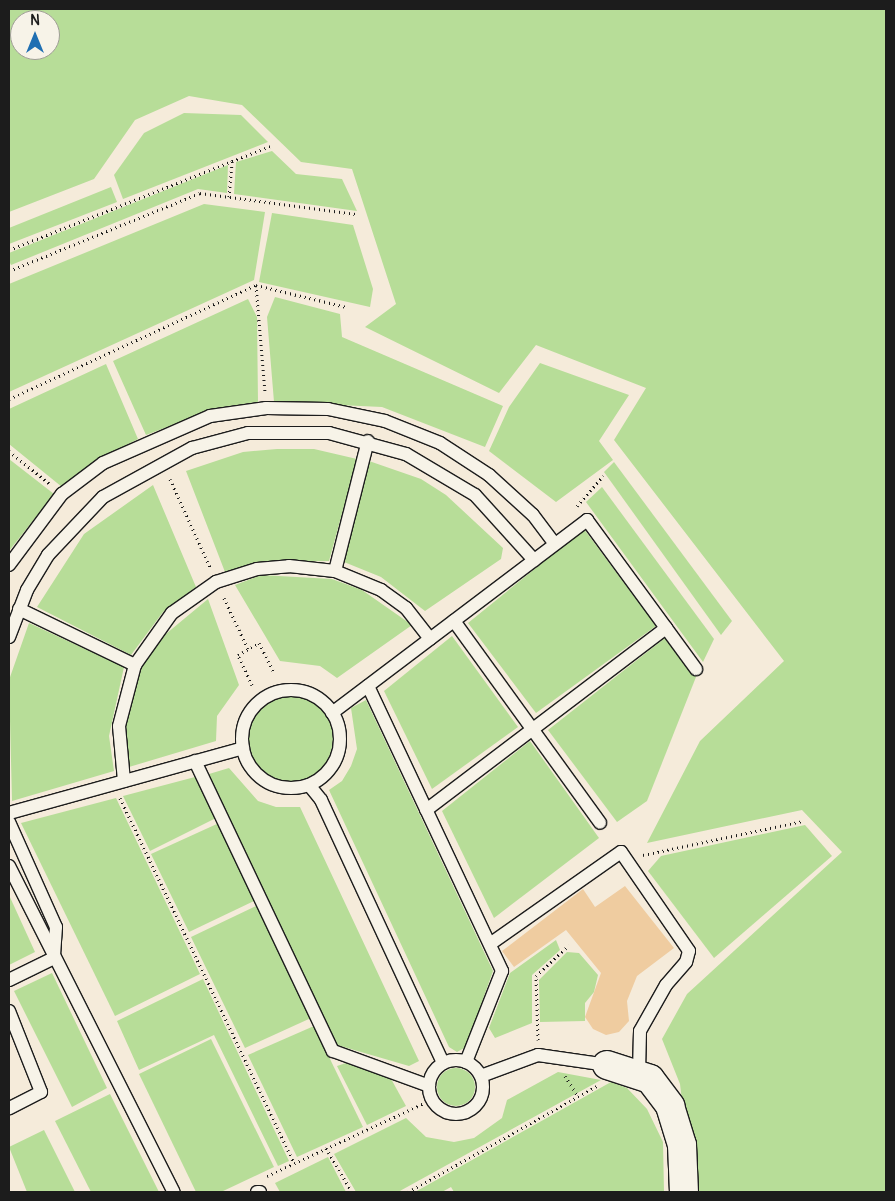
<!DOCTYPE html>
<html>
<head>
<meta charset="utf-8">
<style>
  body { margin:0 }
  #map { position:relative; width:895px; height:1201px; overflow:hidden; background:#f5ebda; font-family:Pangolin,sans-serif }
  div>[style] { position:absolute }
  .green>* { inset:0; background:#b7dd98 }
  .round { border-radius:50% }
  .building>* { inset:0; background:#efcca0 }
  .path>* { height:3px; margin-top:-1.5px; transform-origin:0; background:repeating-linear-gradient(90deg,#1c1c1c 0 1px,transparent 0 5px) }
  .roads { filter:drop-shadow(1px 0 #1c1c1c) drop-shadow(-1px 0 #1c1c1c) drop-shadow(0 1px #1c1c1c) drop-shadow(0 -1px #1c1c1c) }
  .service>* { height:12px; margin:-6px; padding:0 6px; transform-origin:6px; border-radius:6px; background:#f7f3e8 }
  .service>.ring { margin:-6px; padding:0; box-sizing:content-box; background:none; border:12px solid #f7f3e8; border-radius:50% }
  .tertiary>* { height:28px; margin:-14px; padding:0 14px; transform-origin:14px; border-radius:14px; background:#f7f3e8 }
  span { translate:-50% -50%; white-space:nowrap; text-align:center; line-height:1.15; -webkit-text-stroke:5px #f7f3e8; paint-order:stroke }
  .frame { position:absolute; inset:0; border:10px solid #1c1c1c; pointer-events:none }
  .north { position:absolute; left:10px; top:10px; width:50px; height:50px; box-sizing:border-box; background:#f7f3e8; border:1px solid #9f9d96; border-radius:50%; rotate:0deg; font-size:14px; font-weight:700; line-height:20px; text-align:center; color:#1c1c1c }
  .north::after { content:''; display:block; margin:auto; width:18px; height:22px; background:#1f6fb2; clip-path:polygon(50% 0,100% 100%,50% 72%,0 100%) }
</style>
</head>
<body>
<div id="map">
  <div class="green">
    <i style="clip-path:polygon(evenodd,9px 9px,886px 9px,886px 1192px,693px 1192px,680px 1084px,662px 1039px,687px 994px,842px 852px,802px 810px,647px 843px,700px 741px,784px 661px,614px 440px,646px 388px,536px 345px,499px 393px,365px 327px,396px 304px,352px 169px,301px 162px,242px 105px,189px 96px,135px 120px,94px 179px,9px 212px,9px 9px,20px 20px,50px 20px,50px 50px,20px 50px,20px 20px)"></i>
    <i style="clip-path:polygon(184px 113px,241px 115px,268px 142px,123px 199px,114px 175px,144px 133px)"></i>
    <i style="clip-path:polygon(272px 151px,296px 174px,342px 179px,357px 211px,234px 194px,236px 162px)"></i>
    <i style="clip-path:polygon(228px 165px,227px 193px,198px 189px,11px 265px,9px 261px,9px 253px)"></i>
    <i style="clip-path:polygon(111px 187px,117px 202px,9px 244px,9px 228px)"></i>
    <i style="clip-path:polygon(204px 204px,265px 212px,254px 280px,9px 392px,9px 284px)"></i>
    <i style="clip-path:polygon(272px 213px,353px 225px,373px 289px,370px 307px,259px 282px)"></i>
    <i style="clip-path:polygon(275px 297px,340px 314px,342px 337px,503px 406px,485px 447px,382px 407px,274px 402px,267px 317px)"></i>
    <i style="clip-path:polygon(248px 299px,257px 317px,258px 402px,217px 408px,146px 435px,113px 361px)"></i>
    <i style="clip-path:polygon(540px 363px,629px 395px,599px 441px,613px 460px,556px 502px,489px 451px,509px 407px)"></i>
    <i style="clip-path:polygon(106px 364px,138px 439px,98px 460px,62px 487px,9px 444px,9px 409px)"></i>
    <i style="clip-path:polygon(277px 449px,314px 449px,357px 459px,329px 561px,262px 562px,225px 572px,186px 471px,243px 452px)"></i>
    <i style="clip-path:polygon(9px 459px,54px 494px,9px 551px)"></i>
    <i style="clip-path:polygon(369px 461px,421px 479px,446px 495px,503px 548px,501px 559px,425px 611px,381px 577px,344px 562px)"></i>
    <i style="clip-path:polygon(614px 462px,732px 621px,721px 635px,604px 472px)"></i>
    <i style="clip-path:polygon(153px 485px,196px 587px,163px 612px,131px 655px,37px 607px,84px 534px)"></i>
    <i style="clip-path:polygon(602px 487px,714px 639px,703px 662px,586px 502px)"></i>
    <i style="clip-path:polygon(584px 529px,656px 626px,536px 713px,468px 623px)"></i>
    <i style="clip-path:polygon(261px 575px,332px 579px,362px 590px,412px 625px,337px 678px,320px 666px,280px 661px,235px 585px)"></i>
    <i style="clip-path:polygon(208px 599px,239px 685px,217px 716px,216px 741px,129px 767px,126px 726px,140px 670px,155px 643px)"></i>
    <i style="clip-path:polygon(29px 623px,124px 667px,109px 736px,114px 771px,12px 801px,9px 680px)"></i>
    <i style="clip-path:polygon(452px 636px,518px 727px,432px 789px,384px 691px)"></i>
    <i style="clip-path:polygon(665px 638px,696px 677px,647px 801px,617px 822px,548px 730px)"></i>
    <i class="round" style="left:247px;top:696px;width:86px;height:86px"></i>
    <i style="clip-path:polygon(366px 700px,493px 971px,466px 1047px,457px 1052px,449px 1047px,329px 790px,342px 781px,351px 766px,357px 749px,351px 708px)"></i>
    <i style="clip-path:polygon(530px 741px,599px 838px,494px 918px,442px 811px)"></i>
    <i style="clip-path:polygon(229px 768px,258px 801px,276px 807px,300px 807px,419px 1061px,409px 1066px,337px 1045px,209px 774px)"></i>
    <i style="clip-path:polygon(195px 777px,216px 818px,150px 851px,123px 796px)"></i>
    <i style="clip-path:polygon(116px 798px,200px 974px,115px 1016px,21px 823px)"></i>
    <i style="clip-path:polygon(219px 823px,254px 901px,189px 932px,151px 854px)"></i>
    <i style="clip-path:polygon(805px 825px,832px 856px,714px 958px,648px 871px,661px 856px)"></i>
    <i style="clip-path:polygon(9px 895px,35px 952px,9px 965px)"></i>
    <i style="clip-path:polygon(256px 906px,311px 1018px,245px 1048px,191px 937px)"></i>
    <i style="clip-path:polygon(556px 940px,560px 950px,532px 975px,532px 1023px,495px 1038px,489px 1028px,510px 973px)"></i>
    <i style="clip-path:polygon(567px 952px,579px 953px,598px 975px,594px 992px,585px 1003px,585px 1021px,540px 1022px,539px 980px)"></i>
    <i style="clip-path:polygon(52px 973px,107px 1088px,72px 1107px,14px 991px)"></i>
    <i style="clip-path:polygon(203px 979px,289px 1161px,278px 1166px,214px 1035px,139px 1070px,117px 1021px)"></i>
    <i style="clip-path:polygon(314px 1026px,363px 1127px,297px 1157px,248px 1055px)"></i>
    <i style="clip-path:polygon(211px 1039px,274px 1167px,221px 1192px,196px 1192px,139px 1074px)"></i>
    <i style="clip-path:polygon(346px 1063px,390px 1077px,406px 1106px,367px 1125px,337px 1066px)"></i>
    <i class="round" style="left:437px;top:1068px;width:38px;height:38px"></i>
    <i style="clip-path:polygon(558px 1072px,601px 1080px,398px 1192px,356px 1192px,334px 1154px,406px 1118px,426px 1137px,454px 1142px,474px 1138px,502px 1118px,507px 1100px)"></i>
    <i style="clip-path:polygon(611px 1082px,627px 1088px,647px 1109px,663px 1142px,664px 1192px,454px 1192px,451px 1187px,442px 1192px,415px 1192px)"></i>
    <i style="clip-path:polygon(110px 1094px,159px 1192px,91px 1192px,55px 1121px)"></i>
    <i style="clip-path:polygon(44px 1130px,75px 1192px,27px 1192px,9px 1147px)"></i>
    <i style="clip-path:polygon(328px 1157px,346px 1192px,280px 1192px,275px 1183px)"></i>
  </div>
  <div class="building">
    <i style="clip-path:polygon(625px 886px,674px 948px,637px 976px,627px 1001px,629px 1021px,619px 1032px,606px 1035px,593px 1029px,585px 1017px,601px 973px,566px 930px,514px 967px,502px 951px,583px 889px,595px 907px)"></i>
  </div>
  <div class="path">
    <i style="left:229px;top:197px;width:38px;rotate:-85deg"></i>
    <i style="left:9px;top:250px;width:281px;rotate:-21.7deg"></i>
    <i style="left:9px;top:271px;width:206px;rotate:-22.2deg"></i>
    <i style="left:200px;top:193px;width:157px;rotate:7.7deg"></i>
    <i style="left:256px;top:285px;width:107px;rotate:85.2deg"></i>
    <i style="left:9px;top:399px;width:272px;rotate:-24.8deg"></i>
    <i style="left:256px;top:285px;width:93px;rotate:13.7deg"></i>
    <i style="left:9px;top:451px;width:53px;rotate:38.8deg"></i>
    <i style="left:170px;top:479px;width:97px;rotate:65.6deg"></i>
    <i style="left:577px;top:506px;width:40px;rotate:-49deg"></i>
    <i style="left:224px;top:598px;width:56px;rotate:64.8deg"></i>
    <i style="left:252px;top:685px;width:33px;rotate:-115deg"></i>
    <i style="left:238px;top:655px;width:24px;rotate:-30deg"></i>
    <i style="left:259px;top:643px;width:34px;rotate:63deg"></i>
    <i style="left:120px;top:798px;width:404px;rotate:64.5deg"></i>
    <i style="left:643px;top:855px;width:164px;rotate:-12deg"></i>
    <i style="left:538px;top:1040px;width:64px;rotate:-91.8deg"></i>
    <i style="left:536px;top:976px;width:45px;rotate:-43.2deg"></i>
    <i style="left:565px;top:1076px;width:24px;rotate:57deg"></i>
    <i style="left:326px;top:1148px;width:51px;rotate:59.4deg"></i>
    <i style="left:267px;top:1176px;width:173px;rotate:-24.9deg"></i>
    <i style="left:408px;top:1192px;width:217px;rotate:-29.3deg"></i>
  </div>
  <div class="roads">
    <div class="service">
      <i style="left:9px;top:565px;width:89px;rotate:-53.3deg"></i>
      <i style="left:62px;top:494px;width:51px;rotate:-37.1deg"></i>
      <i style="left:103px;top:463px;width:117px;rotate:-23.7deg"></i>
      <i style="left:210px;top:416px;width:57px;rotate:-8.1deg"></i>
      <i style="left:266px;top:408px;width:62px;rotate:0.9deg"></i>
      <i style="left:328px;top:409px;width:58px;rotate:11.9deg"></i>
      <i style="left:385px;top:421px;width:59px;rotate:21.8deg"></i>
      <i style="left:440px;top:443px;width:59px;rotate:33.1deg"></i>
      <i style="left:489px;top:475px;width:59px;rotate:42.3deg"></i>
      <i style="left:533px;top:515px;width:36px;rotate:53deg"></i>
      <i style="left:335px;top:571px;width:134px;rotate:-75.8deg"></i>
      <i style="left:19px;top:609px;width:129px;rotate:25.8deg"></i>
      <i style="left:454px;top:621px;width:249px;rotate:54.1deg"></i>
      <i style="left:666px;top:628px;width:51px;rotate:53.8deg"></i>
      <i style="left:9px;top:637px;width:50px;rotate:-69deg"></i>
      <i style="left:27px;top:590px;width:41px;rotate:-59deg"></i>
      <i style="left:48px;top:555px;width:80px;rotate:-46.5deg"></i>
      <i style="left:103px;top:497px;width:102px;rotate:-28.8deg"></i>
      <i style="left:192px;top:448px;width:58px;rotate:-15deg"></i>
      <i style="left:248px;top:433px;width:81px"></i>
      <i style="left:329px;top:433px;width:80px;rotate:15.3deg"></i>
      <i style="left:406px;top:454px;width:80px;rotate:30.7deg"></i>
      <i style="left:475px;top:495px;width:88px;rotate:47.8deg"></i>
      <i style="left:368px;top:686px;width:315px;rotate:64.8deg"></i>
      <i style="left:502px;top:971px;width:98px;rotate:111.6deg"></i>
      <i class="ring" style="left:242px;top:690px;width:86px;height:86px"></i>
      <i style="left:332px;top:713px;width:320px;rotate:-37.1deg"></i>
      <i style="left:587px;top:520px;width:134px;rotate:53.8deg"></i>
      <i style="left:666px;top:628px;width:301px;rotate:142.8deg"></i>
      <i style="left:195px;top:761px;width:321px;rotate:64.6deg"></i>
      <i style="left:333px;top:1051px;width:102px;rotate:20deg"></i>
      <i style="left:124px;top:781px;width:55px;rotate:-95.2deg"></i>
      <i style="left:119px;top:726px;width:63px;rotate:-75.3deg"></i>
      <i style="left:135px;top:665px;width:64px;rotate:-54.6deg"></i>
      <i style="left:172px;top:613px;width:54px;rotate:-35.2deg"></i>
      <i style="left:216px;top:582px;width:43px;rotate:-17.6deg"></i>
      <i style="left:257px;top:569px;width:32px;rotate:-5deg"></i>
      <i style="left:289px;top:566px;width:46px;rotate:6.2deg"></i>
      <i style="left:335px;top:571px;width:50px;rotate:22.4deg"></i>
      <i style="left:381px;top:590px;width:31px;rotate:36deg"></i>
      <i style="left:406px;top:608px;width:39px;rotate:52deg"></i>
      <i style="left:309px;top:785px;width:19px;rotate:51deg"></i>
      <i style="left:321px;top:800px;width:290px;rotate:65.1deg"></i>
      <i style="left:9px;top:813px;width:243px;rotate:-15.5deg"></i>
      <i style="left:9px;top:822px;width:115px;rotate:65.9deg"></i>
      <i style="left:56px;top:927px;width:28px;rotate:94deg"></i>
      <i style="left:9px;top:866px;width:365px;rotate:63.2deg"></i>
      <i style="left:490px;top:944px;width:160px;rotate:-35.1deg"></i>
      <i style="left:621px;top:852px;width:120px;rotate:55.5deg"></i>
      <i style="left:689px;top:951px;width:11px;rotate:105deg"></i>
      <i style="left:686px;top:962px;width:30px;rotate:131deg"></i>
      <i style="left:666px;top:985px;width:53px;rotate:119.5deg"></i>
      <i style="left:640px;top:1031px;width:41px;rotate:91.4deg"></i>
      <i style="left:9px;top:980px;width:50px;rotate:-26.1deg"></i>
      <i style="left:9px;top:1011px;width:87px;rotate:68.4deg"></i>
      <i style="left:41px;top:1092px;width:36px;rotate:153deg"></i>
      <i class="ring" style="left:429px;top:1060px;width:42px;height:42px"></i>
      <i style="left:481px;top:1076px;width:61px;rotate:-20.2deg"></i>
      <i style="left:538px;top:1055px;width:70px;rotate:8.2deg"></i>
      <i style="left:257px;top:1192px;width:3px"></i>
    </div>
    <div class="tertiary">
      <i style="left:607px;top:1065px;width:45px;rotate:18deg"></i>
      <i style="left:650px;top:1079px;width:34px;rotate:53deg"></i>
      <i style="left:670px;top:1106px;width:41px;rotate:72.9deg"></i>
      <i style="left:682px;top:1145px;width:47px;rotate:87.6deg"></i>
    </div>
  </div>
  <div class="frame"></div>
  <div class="north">N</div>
</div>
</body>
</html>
